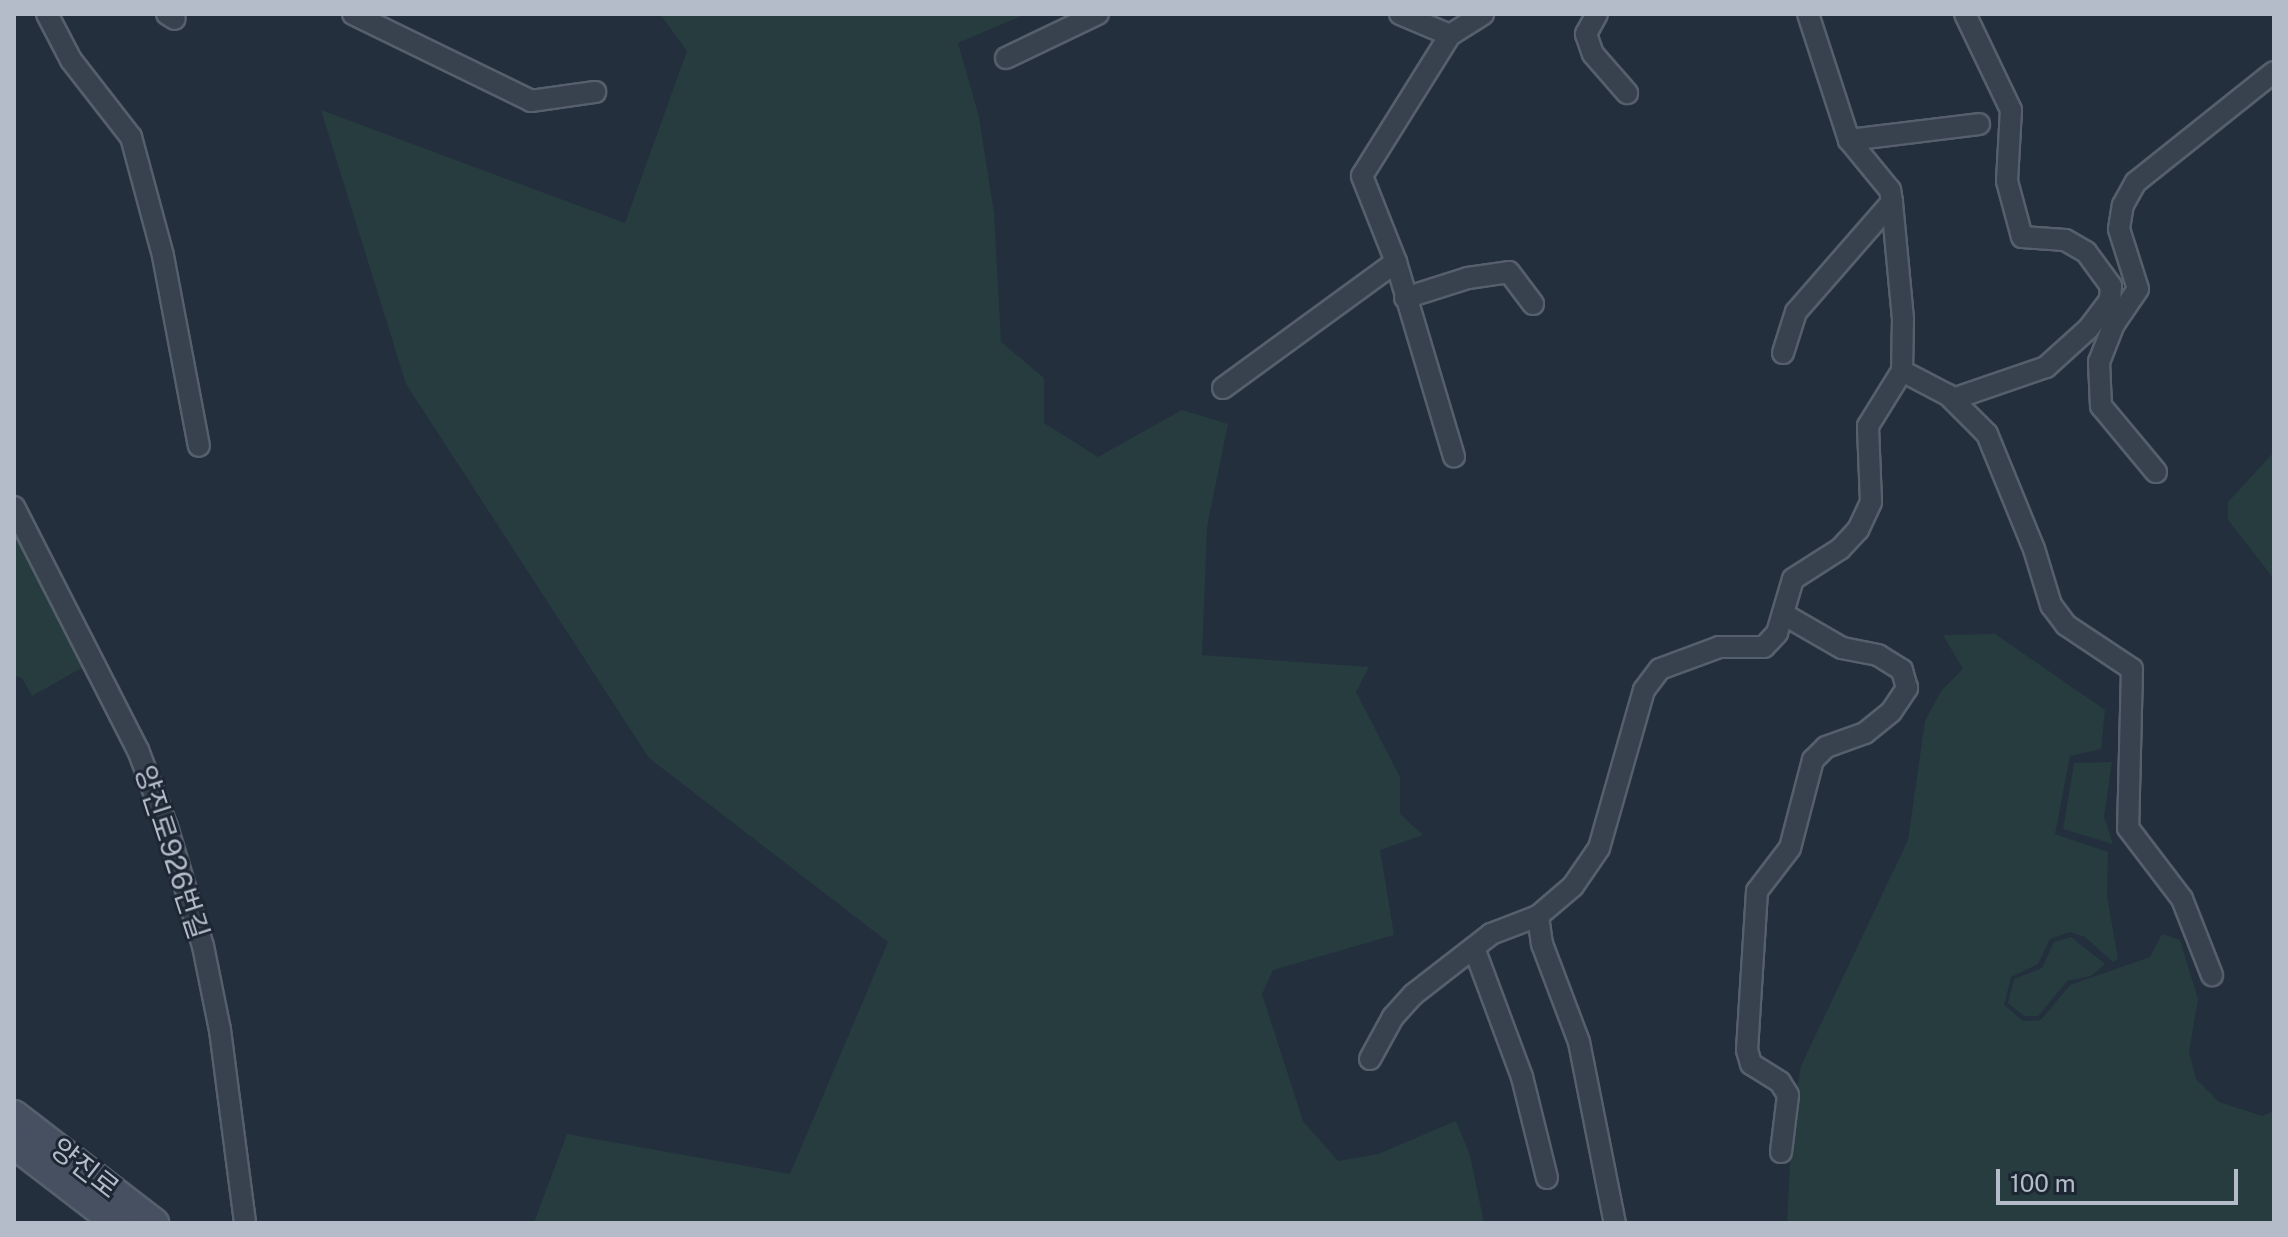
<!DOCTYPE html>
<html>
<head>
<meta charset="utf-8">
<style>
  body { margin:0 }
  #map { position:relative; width:2288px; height:1237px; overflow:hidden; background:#242f3e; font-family:"Public Sans","Noto Sans KR",sans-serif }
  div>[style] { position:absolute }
  .green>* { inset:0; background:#263c3f }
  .roads { filter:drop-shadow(2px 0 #565f6c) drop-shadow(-2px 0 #565f6c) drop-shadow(0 2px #565f6c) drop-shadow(0 -2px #565f6c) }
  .street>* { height:20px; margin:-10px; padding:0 10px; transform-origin:10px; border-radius:10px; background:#38414e }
  .secondary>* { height:28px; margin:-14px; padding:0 14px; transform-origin:14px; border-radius:14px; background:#465061 }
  span { translate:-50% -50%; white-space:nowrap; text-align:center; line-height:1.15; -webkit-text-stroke:6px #1d2633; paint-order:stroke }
  .street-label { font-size:28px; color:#b4bcc9 }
  .frame { position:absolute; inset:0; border:16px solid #b4bcc9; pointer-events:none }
  .scale { position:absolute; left:1996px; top:1169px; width:242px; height:36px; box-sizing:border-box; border:4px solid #b4bcc9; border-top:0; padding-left:10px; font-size:24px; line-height:28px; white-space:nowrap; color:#b4bcc9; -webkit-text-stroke:6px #1d2633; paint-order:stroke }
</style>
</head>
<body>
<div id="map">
  <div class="green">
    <i style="clip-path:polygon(660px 14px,1026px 14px,958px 43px,979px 117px,994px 213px,1001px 342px,1044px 378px,1044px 423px,1098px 457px,1182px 410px,1228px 424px,1207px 527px,1202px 655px,1369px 667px,1356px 692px,1400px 777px,1400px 814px,1423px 835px,1380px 850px,1394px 935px,1273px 970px,1262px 994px,1303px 1121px,1338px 1161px,1378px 1154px,1456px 1121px,1470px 1155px,1484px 1223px,534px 1223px,567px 1134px,790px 1174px,888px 942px,649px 758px,406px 384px,321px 110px,625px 223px,687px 51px)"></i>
    <i style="clip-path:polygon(2274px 452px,2274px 579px,2228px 520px,2228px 502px)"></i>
    <i style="clip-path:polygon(14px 526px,85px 666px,32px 696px,22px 678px,14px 676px)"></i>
    <i style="clip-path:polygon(1995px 634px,2105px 710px,2101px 749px,2070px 756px,2055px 834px,2108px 852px,2107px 896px,2118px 959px,2113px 962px,2085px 937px,2070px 932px,2050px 939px,2038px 964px,2011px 977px,2004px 1005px,2023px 1021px,2041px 1020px,2070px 985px,2150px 957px,2162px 934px,2180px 940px,2198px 999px,2189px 1052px,2196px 1079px,2219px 1102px,2262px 1116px,2274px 1111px,2274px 1223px,1787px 1223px,1793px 1111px,1801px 1066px,1908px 840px,1925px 721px,1941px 691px,1963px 669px,1943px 635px)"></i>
    <i style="clip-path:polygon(2112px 762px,2104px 817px,2113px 844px,2063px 829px,2074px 763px)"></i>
    <i style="clip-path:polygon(2071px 937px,2105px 964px,2091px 976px,2067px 981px,2038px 1016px,2024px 1016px,2008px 1003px,2014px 979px,2042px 968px,2054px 942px)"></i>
  </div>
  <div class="roads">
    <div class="street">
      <i style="left:47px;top:14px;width:52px;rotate:62.4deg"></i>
      <i style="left:71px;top:60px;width:98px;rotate:52.1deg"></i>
      <i style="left:131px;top:137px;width:123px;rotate:74.9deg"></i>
      <i style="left:163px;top:256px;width:193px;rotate:79.3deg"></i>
      <i style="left:167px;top:14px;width:9px;rotate:32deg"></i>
      <i style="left:353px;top:14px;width:198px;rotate:26deg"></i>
      <i style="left:531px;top:101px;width:65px;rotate:-8deg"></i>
      <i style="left:1400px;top:14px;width:54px;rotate:22.8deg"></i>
      <i style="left:1450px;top:35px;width:39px;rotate:-32deg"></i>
      <i style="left:1597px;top:14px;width:23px;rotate:119deg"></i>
      <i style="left:1586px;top:34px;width:21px;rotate:71deg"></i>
      <i style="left:1593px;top:54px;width:52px;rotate:48.9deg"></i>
      <i style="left:1450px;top:35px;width:166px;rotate:122deg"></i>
      <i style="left:1362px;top:176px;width:92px;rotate:68.4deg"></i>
      <i style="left:1396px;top:262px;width:203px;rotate:73.4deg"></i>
      <i style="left:1006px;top:58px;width:102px;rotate:-25.6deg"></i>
      <i style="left:1849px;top:140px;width:131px;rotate:-7deg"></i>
      <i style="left:1405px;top:298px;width:66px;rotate:-17.6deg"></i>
      <i style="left:1468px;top:278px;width:41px;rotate:-8.3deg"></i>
      <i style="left:1509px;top:272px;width:40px;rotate:53deg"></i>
      <i style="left:1783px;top:353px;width:43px;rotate:-72.4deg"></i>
      <i style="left:1796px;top:312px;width:146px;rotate:-48.9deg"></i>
      <i style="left:1902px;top:371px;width:52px;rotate:27.6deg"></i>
      <i style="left:1948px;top:395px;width:55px;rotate:45deg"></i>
      <i style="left:1987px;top:434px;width:124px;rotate:67.8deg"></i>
      <i style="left:2034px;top:549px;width:59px;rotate:73.1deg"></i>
      <i style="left:2051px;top:605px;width:25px;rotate:53deg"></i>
      <i style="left:2066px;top:625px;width:79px;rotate:33.7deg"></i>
      <i style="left:2132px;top:669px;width:159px;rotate:91.4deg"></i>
      <i style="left:2128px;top:828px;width:89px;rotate:52.7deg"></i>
      <i style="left:2182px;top:899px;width:82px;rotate:68.5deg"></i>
      <i style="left:1223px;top:388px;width:214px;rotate:-36.1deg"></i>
      <i style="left:1953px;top:399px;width:98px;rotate:-19deg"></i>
      <i style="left:2046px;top:367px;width:58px;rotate:-42.2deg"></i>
      <i style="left:2089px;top:328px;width:35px;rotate:-53deg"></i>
      <i style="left:2110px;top:300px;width:14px;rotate:-86deg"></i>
      <i style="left:2111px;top:286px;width:42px;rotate:-126.3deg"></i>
      <i style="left:2086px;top:252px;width:24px;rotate:-150deg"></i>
      <i style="left:2065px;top:240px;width:43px;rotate:-176deg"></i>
      <i style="left:2022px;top:237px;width:58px;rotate:-105deg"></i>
      <i style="left:2007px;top:181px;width:71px;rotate:-86.8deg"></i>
      <i style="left:2011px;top:110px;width:106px;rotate:-115.6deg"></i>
      <i style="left:2156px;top:472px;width:86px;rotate:-129.8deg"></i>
      <i style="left:2101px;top:406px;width:44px;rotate:-92.6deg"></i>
      <i style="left:2099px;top:362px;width:41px;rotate:-68.5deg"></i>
      <i style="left:2114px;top:324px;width:42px;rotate:-55.6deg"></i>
      <i style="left:2138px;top:289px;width:63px;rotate:-107.6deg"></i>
      <i style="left:2119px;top:229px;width:24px;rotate:-81deg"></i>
      <i style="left:2123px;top:205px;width:26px;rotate:-61deg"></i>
      <i style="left:2136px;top:182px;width:176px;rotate:-38.6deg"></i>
      <i style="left:14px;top:507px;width:273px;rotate:63deg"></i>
      <i style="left:138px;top:750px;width:82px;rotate:69.4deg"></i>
      <i style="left:167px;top:827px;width:124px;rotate:73.2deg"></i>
      <i style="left:203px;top:946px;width:86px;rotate:78.6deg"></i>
      <i style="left:220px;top:1030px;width:195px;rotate:82.6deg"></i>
      <i style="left:1538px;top:916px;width:28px;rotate:82deg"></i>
      <i style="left:1542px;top:944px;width:105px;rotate:69.3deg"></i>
      <i style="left:1579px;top:1042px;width:185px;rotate:78.8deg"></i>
      <i style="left:1474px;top:948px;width:138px;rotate:69.6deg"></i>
      <i style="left:1522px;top:1077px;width:104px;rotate:76.1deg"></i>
      <i style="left:1370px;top:1059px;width:48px;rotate:-61.3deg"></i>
      <i style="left:1393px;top:1017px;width:31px;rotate:-48deg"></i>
      <i style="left:1414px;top:994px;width:98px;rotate:-37.9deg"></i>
      <i style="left:1491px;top:934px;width:50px;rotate:-21deg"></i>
      <i style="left:1538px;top:916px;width:46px;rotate:-40.6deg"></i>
      <i style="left:1573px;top:886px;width:46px;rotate:-55.6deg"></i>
      <i style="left:1599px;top:848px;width:164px;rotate:-74.1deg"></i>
      <i style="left:1644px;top:690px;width:26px;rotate:-53deg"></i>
      <i style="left:1660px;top:669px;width:63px;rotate:-20.4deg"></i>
      <i style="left:1719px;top:647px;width:45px"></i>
      <i style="left:1764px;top:647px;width:19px;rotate:-47deg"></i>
      <i style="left:1777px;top:633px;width:56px;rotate:-73.5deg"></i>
      <i style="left:1793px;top:579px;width:56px;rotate:-32.6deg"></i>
      <i style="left:1840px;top:549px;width:26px;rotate:-47deg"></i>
      <i style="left:1858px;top:530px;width:31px;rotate:-65deg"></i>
      <i style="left:1871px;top:502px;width:76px;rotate:-92.3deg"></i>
      <i style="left:1868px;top:426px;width:65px;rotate:-58.3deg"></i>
      <i style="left:1902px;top:371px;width:52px;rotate:-88.9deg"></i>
      <i style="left:1903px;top:319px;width:118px;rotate:-95.4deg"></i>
      <i style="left:1892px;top:202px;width:12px;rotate:-99deg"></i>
      <i style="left:1890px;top:190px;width:65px;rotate:-129.4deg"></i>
      <i style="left:1849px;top:140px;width:133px;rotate:-108deg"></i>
      <i style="left:1781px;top:1152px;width:57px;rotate:-83deg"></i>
      <i style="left:1788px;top:1095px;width:15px;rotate:-122deg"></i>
      <i style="left:1780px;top:1082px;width:34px;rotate:-148deg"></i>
      <i style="left:1751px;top:1064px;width:15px;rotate:-106deg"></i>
      <i style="left:1747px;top:1050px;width:159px;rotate:-86.4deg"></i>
      <i style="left:1757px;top:891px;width:54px;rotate:-52.5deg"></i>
      <i style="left:1790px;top:848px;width:91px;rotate:-75.4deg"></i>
      <i style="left:1813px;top:760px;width:18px;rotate:-45deg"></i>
      <i style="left:1826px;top:747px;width:41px;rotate:-19.7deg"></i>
      <i style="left:1865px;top:733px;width:33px;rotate:-39deg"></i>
      <i style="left:1891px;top:712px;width:29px;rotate:-56deg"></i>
      <i style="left:1907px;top:688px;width:19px;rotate:-106deg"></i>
      <i style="left:1902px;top:670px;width:28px;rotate:-148deg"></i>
      <i style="left:1878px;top:655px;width:37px;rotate:-169deg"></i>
      <i style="left:1842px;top:648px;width:68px;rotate:-150deg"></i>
    </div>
    <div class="secondary">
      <i style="left:14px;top:1115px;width:177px;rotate:37.6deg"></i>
      <i style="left:14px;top:1144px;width:130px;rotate:37.5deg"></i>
    </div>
  </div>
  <div class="street-label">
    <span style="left:172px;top:852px;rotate:72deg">양진로926번길</span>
    <span style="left:85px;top:1168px;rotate:38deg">양진로</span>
  </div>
  <div class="frame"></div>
  <div class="scale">100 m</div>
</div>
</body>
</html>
